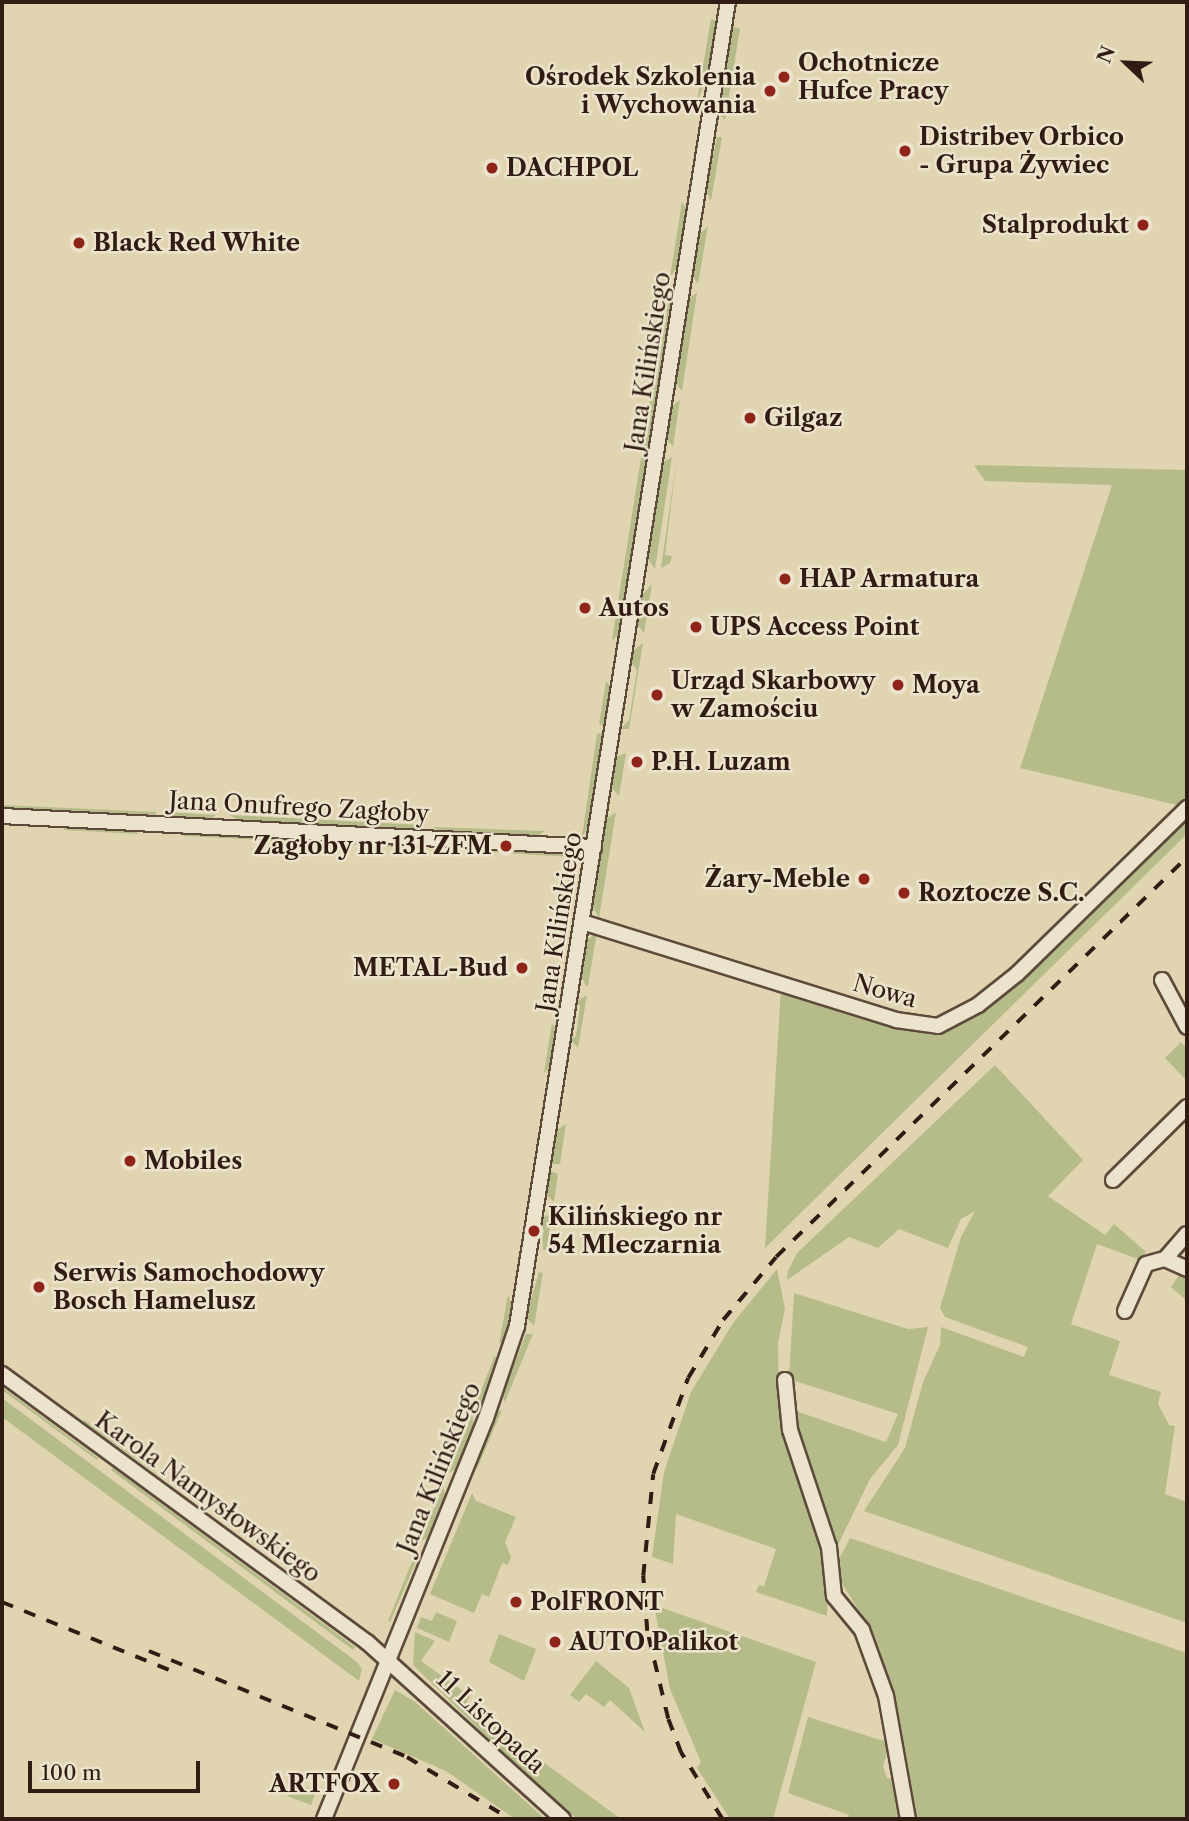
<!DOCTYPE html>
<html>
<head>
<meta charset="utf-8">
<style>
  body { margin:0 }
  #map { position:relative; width:1189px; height:1821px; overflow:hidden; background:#e1d4b1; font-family:"Libre Caslon Text",serif }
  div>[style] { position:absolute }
  .green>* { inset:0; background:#b5bc8a }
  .roads { filter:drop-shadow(2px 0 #5d4a3b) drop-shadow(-2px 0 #5d4a3b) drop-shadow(0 2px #5d4a3b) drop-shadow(0 -2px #5d4a3b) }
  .minor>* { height:14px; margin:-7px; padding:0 7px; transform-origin:7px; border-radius:7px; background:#ece3cc }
  .rail>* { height:3.5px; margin-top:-1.75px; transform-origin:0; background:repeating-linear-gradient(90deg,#311c14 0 12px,transparent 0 24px) }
  .dots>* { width:19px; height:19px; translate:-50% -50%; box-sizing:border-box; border:4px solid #ece3cc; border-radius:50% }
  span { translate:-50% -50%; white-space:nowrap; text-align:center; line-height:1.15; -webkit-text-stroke:5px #ece3cc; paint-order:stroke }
  .poi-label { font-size:24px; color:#311c14; font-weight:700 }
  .left { translate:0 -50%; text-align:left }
  .right { translate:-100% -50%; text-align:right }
  .street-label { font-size:24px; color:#311c14 }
  .frame { position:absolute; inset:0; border:4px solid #311c14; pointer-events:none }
  .north { position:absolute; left:1091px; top:28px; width:70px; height:70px; -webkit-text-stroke:5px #ece3cc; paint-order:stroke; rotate:293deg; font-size:19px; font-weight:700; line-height:28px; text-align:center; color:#311c14 }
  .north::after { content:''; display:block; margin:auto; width:24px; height:32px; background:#311c14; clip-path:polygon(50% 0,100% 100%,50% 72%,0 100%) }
  .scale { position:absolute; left:28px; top:1761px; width:172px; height:32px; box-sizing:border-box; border:4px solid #311c14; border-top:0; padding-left:9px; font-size:21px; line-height:24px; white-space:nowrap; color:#311c14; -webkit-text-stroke:5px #ece3cc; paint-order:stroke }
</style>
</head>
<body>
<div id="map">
  <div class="green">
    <i style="clip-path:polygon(711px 19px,717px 21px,711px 69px,697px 101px)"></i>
    <i style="clip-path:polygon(732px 26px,740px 29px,725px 120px,718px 113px)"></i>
    <i style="clip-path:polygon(717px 137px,722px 137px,711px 201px,706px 190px)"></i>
    <i style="clip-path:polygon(682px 202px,687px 210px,677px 268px,670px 277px)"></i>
    <i style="clip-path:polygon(708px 226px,698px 284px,692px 275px,699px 235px)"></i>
    <i style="clip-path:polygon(697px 293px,682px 391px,675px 383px,689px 298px)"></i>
    <i style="clip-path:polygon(667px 294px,672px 305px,619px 635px,612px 640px)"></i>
    <i style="clip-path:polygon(680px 400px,673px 447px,666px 438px,672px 406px)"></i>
    <i style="clip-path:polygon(672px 457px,655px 569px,647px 558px,663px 462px)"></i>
    <i style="clip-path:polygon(677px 457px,665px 555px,672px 556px,670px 563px,661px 568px)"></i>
    <i style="clip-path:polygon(974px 465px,1187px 470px,1187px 834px,765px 1248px,781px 988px,889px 1022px,958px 1021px,1186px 813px,1177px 805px,1020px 768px,1112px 485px,985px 481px)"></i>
    <i style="clip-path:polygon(652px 584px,644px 633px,637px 624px,642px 595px)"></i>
    <i style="clip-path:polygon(643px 643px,629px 729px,620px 729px,629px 720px,637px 670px,631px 662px,633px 651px)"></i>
    <i style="clip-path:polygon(606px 681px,611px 687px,605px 727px,599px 724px)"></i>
    <i style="clip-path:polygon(603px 733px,589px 826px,582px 837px,597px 734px)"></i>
    <i style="clip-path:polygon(626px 753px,619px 796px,611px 787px,616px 757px)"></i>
    <i style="clip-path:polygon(2px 805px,157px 812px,153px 817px,2px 810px)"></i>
    <i style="clip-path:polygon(165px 812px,216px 815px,210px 819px,171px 817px)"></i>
    <i style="clip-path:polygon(616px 812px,599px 918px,592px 906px,606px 819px)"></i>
    <i style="clip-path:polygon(230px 815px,423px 825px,419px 829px,238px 820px)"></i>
    <i style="clip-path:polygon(66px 826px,131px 828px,139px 834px,63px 830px)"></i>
    <i style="clip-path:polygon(433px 827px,545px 831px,535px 837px,439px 831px)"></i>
    <i style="clip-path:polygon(187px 832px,387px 841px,393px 847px,184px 836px)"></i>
    <i style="clip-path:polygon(473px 845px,575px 850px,559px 950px,571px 857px,473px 851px)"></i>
    <i style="clip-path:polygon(597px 932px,588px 986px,586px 986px,581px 976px,587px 940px)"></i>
    <i style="clip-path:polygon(587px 995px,578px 1048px,571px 1040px,576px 1036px,580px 1006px,577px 1001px)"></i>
    <i style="clip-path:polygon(552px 1023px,556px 1031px,551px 1066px,544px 1073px)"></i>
    <i style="clip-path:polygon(1181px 1042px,1187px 1049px,1187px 1081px,1165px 1058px)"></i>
    <i style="clip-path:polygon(995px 1065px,1083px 1160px,1048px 1196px,1105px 1235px,1114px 1224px,1146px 1252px,1138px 1259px,1097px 1244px,1071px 1324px,1120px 1341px,1109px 1375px,1161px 1392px,1158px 1404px,1169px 1425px,1175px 1426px,1165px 1494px,1187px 1502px,1187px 1623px,864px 1511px,905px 1448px,923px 1382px,940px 1345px,941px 1327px,1024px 1357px,1028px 1347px,945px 1317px,940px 1308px,961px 1237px,975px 1211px,961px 1219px,948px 1248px,899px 1229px,878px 1248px,849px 1237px,787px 1280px,788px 1271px,797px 1253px)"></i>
    <i style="clip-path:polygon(566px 1124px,560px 1164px,551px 1164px,557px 1130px)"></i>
    <i style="clip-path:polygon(550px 1171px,558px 1174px,554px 1202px,546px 1194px)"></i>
    <i style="clip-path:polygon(553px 1212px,546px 1250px,543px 1250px,542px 1218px)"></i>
    <i style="clip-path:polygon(777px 1269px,785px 1309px,778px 1343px,779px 1404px,800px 1489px,829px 1567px,827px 1616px,756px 1592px,759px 1585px,764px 1586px,776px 1549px,676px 1514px,673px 1564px,652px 1557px,664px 1472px,691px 1392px,733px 1323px)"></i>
    <i style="clip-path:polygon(539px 1272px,543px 1273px,534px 1326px,526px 1317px)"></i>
    <i style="clip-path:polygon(1181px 1272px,1187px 1276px,1187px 1301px,1171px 1287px)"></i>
    <i style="clip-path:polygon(794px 1293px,908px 1329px,928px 1327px,898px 1445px,870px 1479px,836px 1549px,795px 1440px,793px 1410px,886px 1442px,898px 1414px,789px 1379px)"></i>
    <i style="clip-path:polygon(508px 1295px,512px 1304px,504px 1340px,499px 1344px)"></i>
    <i style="clip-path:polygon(526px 1334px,533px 1334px,505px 1402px,502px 1395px)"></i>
    <i style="clip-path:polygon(495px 1355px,497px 1364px,483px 1402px,475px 1406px)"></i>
    <i style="clip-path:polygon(2px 1387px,98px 1458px,97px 1460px,2px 1390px)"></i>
    <i style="clip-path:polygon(2px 1398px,357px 1662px,362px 1669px,359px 1681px,2px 1417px)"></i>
    <i style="clip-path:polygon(502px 1410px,477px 1469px,475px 1461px,495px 1413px)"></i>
    <i style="clip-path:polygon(472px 1414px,474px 1424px,455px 1469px,448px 1474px)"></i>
    <i style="clip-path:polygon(83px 1419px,180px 1490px,85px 1423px)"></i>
    <i style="clip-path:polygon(113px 1468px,355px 1647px,353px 1650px,111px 1470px)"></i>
    <i style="clip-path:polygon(443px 1486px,445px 1494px,427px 1538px,421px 1541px)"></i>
    <i style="clip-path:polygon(472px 1493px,476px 1501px,516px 1517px,505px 1542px,511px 1557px,508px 1565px,502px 1563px,489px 1597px,482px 1594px,474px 1613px,430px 1594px)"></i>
    <i style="clip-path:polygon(850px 1538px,1187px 1653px,1187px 1819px,917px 1819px,892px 1692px,875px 1637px,840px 1580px,839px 1559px)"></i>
    <i style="clip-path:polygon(417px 1549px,419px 1555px,390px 1622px,388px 1621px)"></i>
    <i style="clip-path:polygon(654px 1605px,816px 1662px,773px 1819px,730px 1819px,697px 1768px,701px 1762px,670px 1689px)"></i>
    <i style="clip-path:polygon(436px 1612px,457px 1621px,449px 1642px,417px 1628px,421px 1617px,432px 1621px)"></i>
    <i style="clip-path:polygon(415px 1632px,435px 1641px,421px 1661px,470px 1696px,465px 1705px,621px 1819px,577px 1819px,517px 1766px,413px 1665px)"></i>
    <i style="clip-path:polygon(499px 1634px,536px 1649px,524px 1681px,489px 1662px)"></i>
    <i style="clip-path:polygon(596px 1661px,629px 1688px,645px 1732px,610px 1700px,604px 1707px,586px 1694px,579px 1702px,570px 1695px)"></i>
    <i style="clip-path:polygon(395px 1690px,414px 1701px,545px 1819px,515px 1819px,446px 1771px,372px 1739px)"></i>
    <i style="clip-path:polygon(808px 1717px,890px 1743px,883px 1766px,887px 1778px,894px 1779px,905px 1819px,848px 1819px,849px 1815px,788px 1793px)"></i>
    <i style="clip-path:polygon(293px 1782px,316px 1791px,311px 1805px,287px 1796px)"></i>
  </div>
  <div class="roads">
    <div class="minor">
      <i style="left:2px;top:816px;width:593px;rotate:3deg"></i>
      <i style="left:582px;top:922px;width:329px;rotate:17.3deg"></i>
      <i style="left:896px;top:1020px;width:42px;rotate:8.1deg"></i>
      <i style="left:938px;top:1026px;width:45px;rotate:-27.7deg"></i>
      <i style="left:978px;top:1005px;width:50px;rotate:-38.5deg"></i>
      <i style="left:1017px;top:974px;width:238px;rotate:-44.3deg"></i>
      <i style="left:1162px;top:980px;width:53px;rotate:62deg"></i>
      <i style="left:1113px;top:1180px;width:104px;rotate:-44.6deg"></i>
      <i style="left:1165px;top:1259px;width:33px;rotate:-49deg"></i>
      <i style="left:1125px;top:1311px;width:51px;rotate:-65.9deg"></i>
      <i style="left:1146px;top:1264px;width:20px;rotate:-15deg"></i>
      <i style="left:1165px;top:1259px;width:24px;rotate:24deg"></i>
      <i style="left:2px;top:1374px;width:453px;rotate:36.3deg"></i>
      <i style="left:367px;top:1642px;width:264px;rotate:42.1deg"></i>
      <i style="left:785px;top:1380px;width:50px;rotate:84.3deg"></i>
      <i style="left:790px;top:1430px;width:123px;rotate:71.6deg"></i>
      <i style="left:829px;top:1547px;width:49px;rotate:84.2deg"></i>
      <i style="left:834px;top:1596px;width:44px;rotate:50.5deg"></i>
      <i style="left:862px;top:1630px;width:70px;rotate:70deg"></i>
      <i style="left:886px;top:1696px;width:125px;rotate:79.9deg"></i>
      <i style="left:324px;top:1819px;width:432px;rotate:-68deg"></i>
      <i style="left:486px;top:1418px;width:97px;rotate:-71.4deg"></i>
      <i style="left:517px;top:1326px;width:1341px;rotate:-80.95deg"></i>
    </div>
  </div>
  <div class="rail">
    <i style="left:2px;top:1602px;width:183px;rotate:22.1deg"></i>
    <i style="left:149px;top:1651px;width:279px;rotate:22.3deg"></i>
    <i style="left:407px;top:1757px;width:120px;rotate:31deg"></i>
    <i style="left:722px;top:1819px;width:78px;rotate:-121.8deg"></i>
    <i style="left:681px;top:1753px;width:36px;rotate:-111deg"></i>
    <i style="left:668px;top:1719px;width:90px;rotate:-103.4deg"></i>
    <i style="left:647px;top:1631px;width:55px;rotate:-94.2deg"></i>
    <i style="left:643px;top:1576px;width:102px;rotate:-84.4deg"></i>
    <i style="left:653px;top:1474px;width:102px;rotate:-70deg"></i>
    <i style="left:688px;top:1378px;width:68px;rotate:-58.9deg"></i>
    <i style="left:723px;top:1320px;width:82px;rotate:-49.9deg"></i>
    <i style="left:776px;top:1257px;width:574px;rotate:-44.22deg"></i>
  </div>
  <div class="dots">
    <i style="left:784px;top:77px;background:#8f2418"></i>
    <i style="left:770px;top:91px;background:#8f2418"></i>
    <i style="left:905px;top:151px;background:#8f2418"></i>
    <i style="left:492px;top:168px;background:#8f2418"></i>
    <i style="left:1143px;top:225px;background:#8f2418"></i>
    <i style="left:79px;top:243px;background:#8f2418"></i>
    <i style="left:750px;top:418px;background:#8f2418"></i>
    <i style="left:785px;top:579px;background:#8f2418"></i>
    <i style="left:585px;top:608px;background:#8f2418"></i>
    <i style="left:696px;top:627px;background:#8f2418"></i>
    <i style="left:898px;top:685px;background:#8f2418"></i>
    <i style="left:657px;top:695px;background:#8f2418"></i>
    <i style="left:637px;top:762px;background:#8f2418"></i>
    <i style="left:506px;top:846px;background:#8f2418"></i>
    <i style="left:864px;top:879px;background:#8f2418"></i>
    <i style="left:904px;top:893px;background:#8f2418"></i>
    <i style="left:522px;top:968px;background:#8f2418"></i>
    <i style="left:130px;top:1161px;background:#8f2418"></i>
    <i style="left:534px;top:1231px;background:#8f2418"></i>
    <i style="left:39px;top:1287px;background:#8f2418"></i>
    <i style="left:516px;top:1602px;background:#8f2418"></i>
    <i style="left:555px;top:1642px;background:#8f2418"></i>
    <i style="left:394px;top:1784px;background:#8f2418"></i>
  </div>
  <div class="poi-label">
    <span class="left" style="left:798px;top:77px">Ochotnicze<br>Hufce Pracy</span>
    <span class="right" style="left:756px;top:91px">Ośrodek Szkolenia<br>i Wychowania</span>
    <span class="left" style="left:919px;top:151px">Distribev Orbico<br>- Grupa Żywiec</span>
    <span class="left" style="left:506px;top:168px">DACHPOL</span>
    <span class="right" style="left:1129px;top:225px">Stalprodukt</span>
    <span class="left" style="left:93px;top:243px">Black Red White</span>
    <span class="left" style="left:764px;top:418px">Gilgaz</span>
    <span class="left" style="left:799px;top:579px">HAP Armatura</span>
    <span class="left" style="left:599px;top:608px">Autos</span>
    <span class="left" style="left:710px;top:627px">UPS Access Point</span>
    <span class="left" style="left:671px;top:695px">Urząd Skarbowy<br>w Zamościu</span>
    <span class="left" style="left:912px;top:685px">Moya</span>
    <span class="left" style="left:651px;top:762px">P.H. Luzam</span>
    <span class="right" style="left:492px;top:846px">Zagłoby nr 131 ZFM</span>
    <span class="right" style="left:850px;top:879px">Żary-Meble</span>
    <span class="left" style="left:918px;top:893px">Roztocze S.C.</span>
    <span class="right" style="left:508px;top:968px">METAL-Bud</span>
    <span class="left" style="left:144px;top:1161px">Mobiles</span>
    <span class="left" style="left:548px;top:1231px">Kilińskiego nr<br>54 Mleczarnia</span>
    <span class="left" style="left:53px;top:1287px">Serwis Samochodowy<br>Bosch Hamelusz</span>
    <span class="left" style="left:530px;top:1602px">PolFRONT</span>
    <span class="left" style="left:569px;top:1642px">AUTO Palikot</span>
    <span class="right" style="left:380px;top:1784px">ARTFOX</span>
  </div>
  <div class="street-label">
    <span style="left:648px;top:362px;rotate:-81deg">Jana Kilińskiego</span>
    <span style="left:299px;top:807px;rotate:3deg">Jana Onufrego Zagłoby</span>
    <span style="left:559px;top:922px;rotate:-81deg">Jana Kilińskiego</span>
    <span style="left:885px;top:991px;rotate:16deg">Nowa</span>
    <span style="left:439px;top:1468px;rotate:-68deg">Jana Kilińskiego</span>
    <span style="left:208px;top:1497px;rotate:36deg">Karola Namysłowskiego</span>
    <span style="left:491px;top:1722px;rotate:43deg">11 Listopada</span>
  </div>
  <div class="frame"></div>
  <div class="north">N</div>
  <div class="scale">100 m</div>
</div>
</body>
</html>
